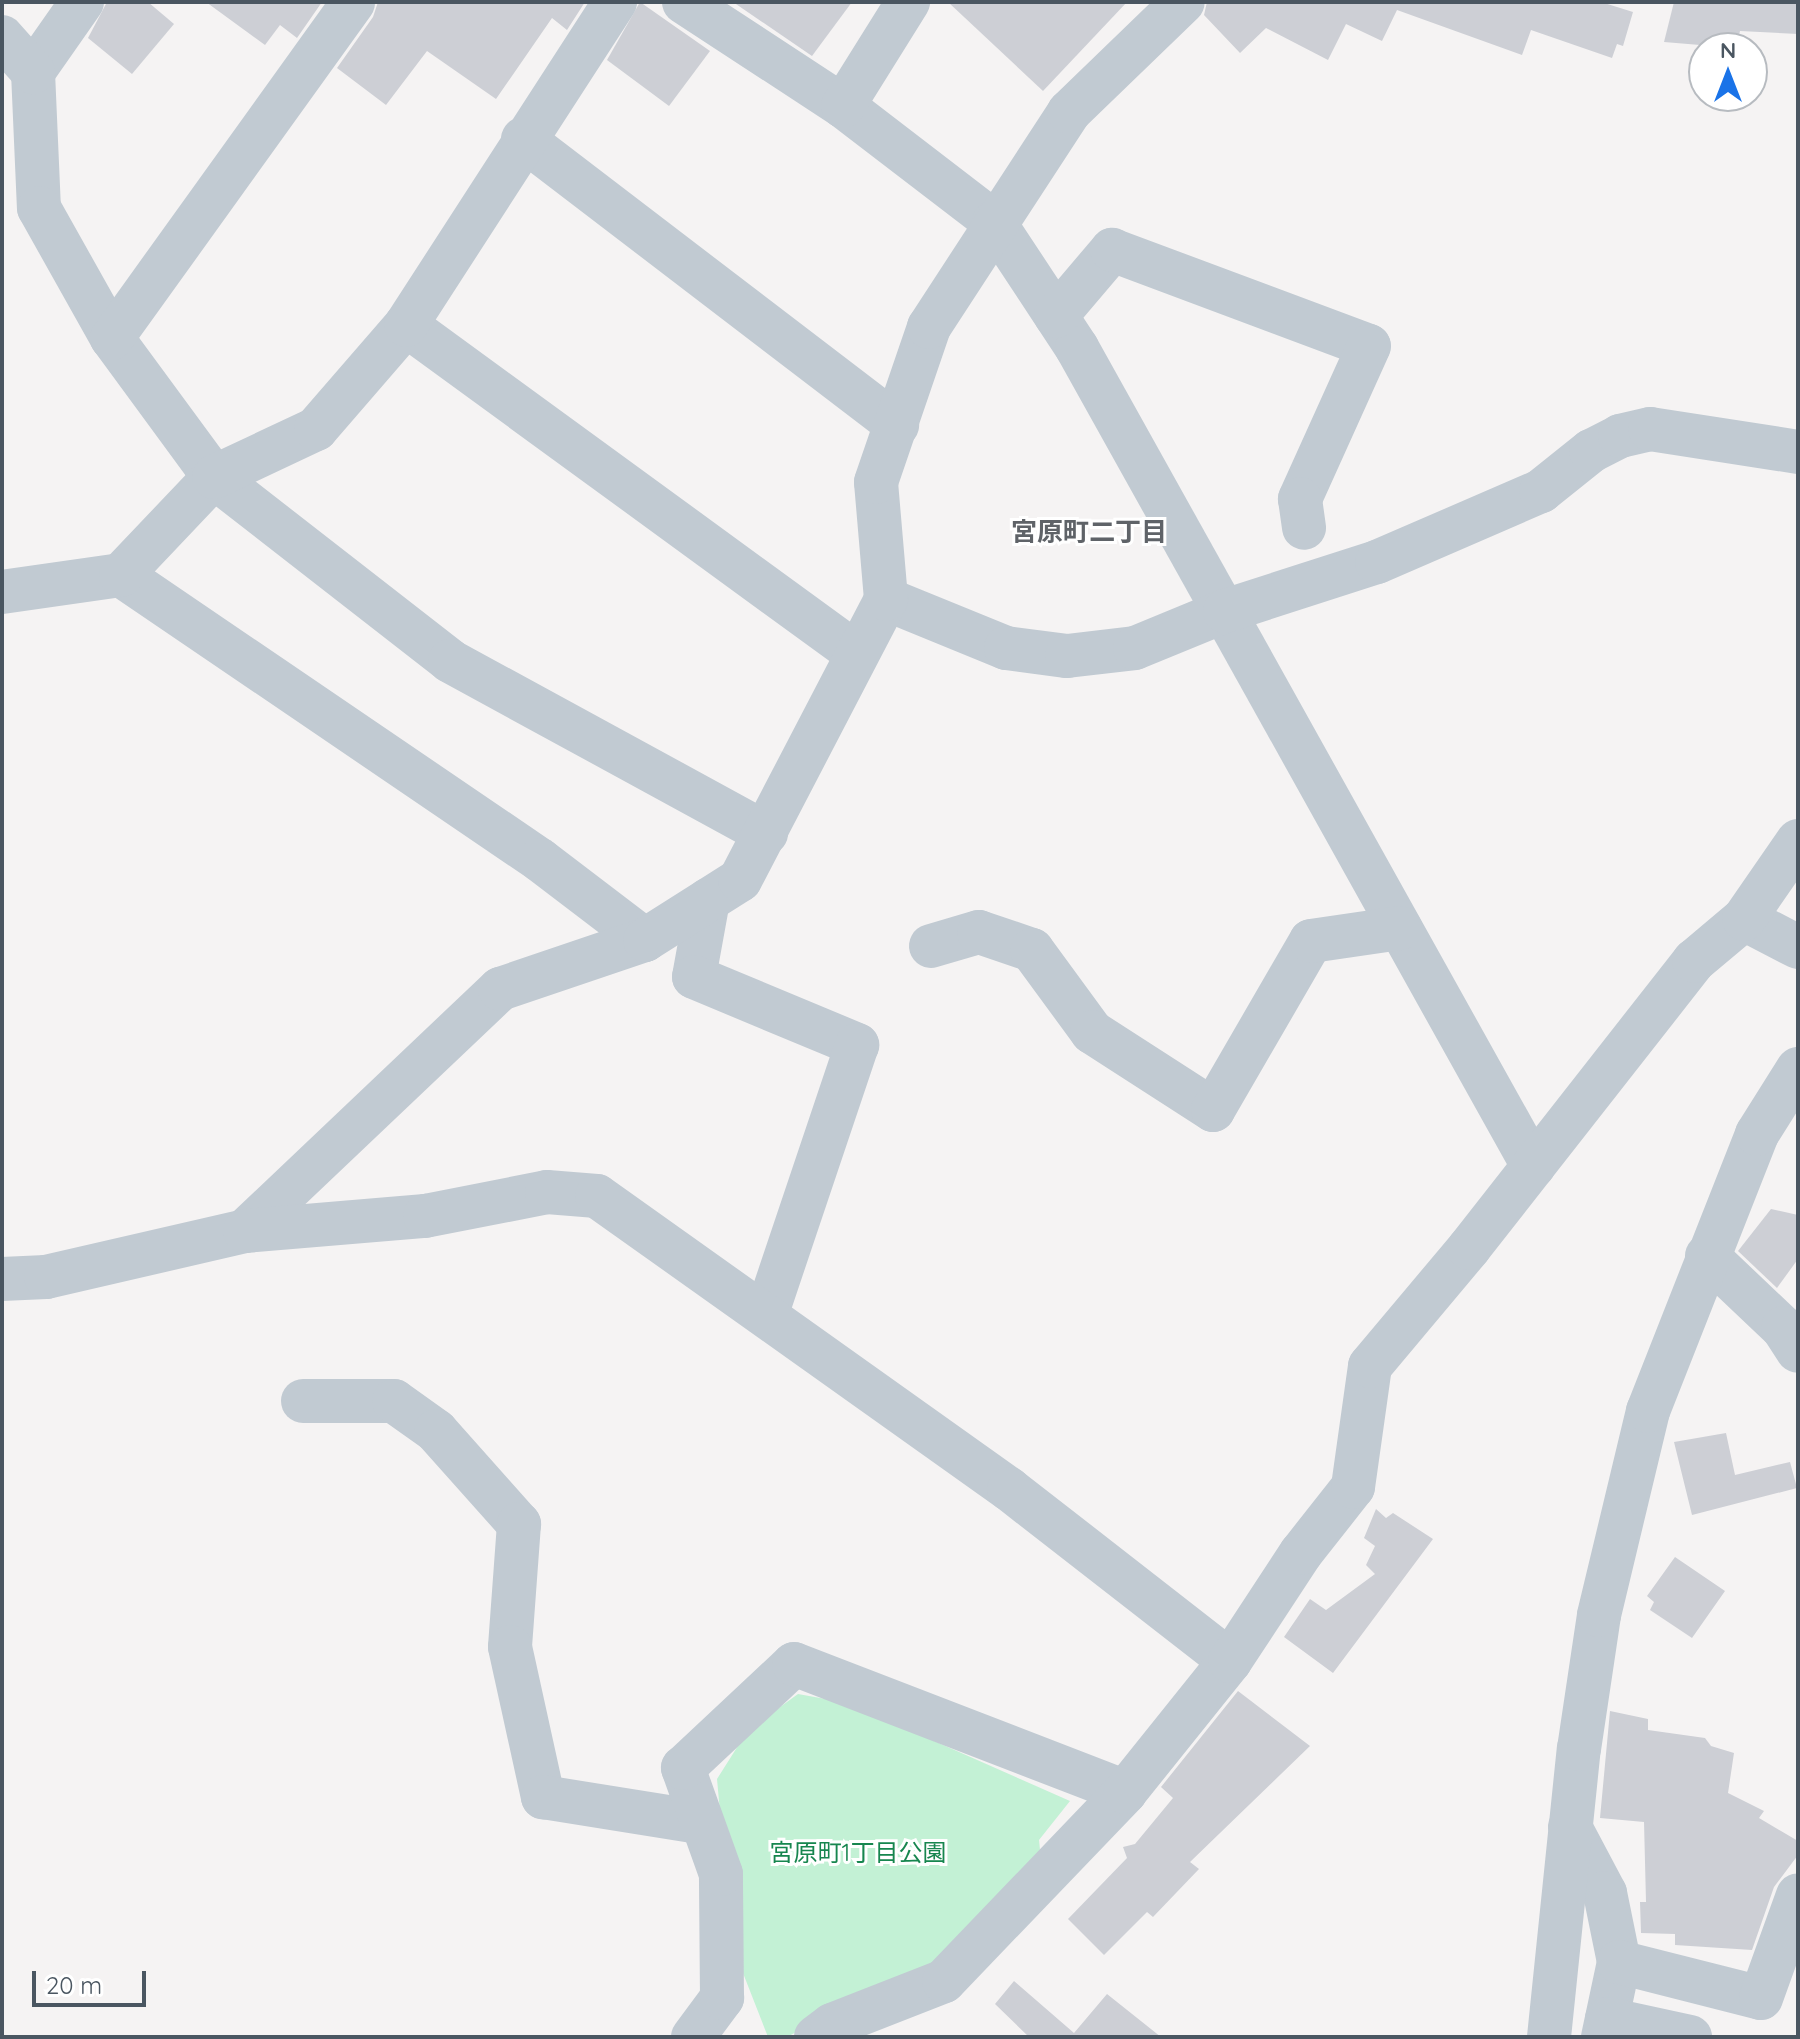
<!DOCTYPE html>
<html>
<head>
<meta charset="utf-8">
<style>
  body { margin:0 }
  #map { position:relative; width:1800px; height:2039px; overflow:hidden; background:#f5f3f3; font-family:Quicksand,"Noto Sans JP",sans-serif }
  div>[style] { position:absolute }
  .green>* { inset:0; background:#c3f1d5 }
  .building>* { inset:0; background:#cdcfd5 }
  .minor>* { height:44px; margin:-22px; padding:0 22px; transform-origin:22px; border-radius:22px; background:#c1cad2 }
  span { translate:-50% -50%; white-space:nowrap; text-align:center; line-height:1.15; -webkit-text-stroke:6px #fff; paint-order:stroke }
  .park-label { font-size:24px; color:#17864f }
  .neighbourhood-label { font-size:26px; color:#5f6368; font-weight:700 }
  .frame { position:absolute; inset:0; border:4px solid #4a5661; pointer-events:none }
  .north { position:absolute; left:1688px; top:32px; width:80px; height:80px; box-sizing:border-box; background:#fff; border:2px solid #b7bbc0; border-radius:50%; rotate:0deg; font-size:22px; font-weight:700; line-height:32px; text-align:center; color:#4a5661 }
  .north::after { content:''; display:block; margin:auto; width:28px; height:36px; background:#1a73e8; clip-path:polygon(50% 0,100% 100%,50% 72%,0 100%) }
  .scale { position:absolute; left:32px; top:1971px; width:114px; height:36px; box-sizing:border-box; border:4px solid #4a5661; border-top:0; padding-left:10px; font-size:24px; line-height:28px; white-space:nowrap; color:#4a5661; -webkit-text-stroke:6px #fff; paint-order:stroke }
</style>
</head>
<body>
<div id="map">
  <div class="green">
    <i style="clip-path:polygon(798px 1694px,848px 1703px,1070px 1801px,1039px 1840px,1040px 1850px,923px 1974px,863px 1996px,787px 2037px,768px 2037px,732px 1945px,717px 1779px,748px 1730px)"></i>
  </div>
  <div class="building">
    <i style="clip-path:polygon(107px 2px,148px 2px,174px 24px,132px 74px,88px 38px)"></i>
    <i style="clip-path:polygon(206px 2px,322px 2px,297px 38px,280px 25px,265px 45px)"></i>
    <i style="clip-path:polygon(378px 2px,585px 2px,567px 30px,552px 18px,496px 99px,427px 51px,386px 105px,337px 68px,373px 17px)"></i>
    <i style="clip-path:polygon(640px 2px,710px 51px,669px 106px,607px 60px)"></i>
    <i style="clip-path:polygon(733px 2px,852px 2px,812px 56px)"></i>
    <i style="clip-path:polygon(948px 2px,1127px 2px,1043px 91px)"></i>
    <i style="clip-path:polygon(1207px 2px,1601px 2px,1633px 12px,1623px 46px,1617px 44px,1612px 58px,1531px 30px,1522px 55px,1397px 10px,1382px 41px,1346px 24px,1328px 60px,1266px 28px,1240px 53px,1204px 15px)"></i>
    <i style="clip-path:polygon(1674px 2px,1798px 2px,1798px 34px,1740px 31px,1736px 48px,1664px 42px)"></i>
    <i style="clip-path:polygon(1771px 1209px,1798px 1215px,1798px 1259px,1777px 1288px,1738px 1251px)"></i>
    <i style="clip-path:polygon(1726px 1433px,1735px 1475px,1790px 1462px,1797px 1488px,1692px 1515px,1674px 1442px)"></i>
    <i style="clip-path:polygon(1376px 1509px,1386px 1518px,1393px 1513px,1433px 1539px,1333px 1673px,1284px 1637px,1310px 1599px,1326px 1610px,1375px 1574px,1366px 1565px,1375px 1546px,1364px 1538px)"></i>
    <i style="clip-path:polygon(1675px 1557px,1725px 1591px,1692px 1638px,1650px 1610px,1654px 1602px,1647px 1596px)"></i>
    <i style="clip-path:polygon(1238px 1691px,1310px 1746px,1190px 1862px,1199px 1869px,1153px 1917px,1147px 1912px,1104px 1955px,1068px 1919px,1127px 1858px,1123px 1847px,1135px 1844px,1173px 1798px,1161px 1787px)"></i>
    <i style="clip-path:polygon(1610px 1711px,1648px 1719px,1648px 1730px,1705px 1738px,1711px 1746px,1734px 1753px,1728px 1793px,1764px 1811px,1759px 1818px,1798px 1841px,1798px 1855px,1774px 1887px,1752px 1950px,1675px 1945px,1675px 1934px,1641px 1933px,1640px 1902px,1646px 1902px,1644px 1822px,1600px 1818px)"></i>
    <i style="clip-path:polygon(1014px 1981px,1074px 2033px,1107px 1994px,1161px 2037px,1029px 2037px,995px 2004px)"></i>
  </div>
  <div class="minor">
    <i style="left:82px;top:2px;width:85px;rotate:125deg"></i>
    <i style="left:33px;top:72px;width:136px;rotate:87.5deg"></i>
    <i style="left:39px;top:208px;width:149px;rotate:60.7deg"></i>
    <i style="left:112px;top:338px;width:172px;rotate:53.7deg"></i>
    <i style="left:214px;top:477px;width:299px;rotate:37.9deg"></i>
    <i style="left:450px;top:661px;width:360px;rotate:28.6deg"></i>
    <i style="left:684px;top:2px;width:190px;rotate:33.2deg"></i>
    <i style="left:843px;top:106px;width:190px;rotate:37.5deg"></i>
    <i style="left:994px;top:222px;width:151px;rotate:56.6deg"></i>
    <i style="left:1077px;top:348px;width:937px;rotate:60.86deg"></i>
    <i style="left:2px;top:37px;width:47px;rotate:48.5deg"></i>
    <i style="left:843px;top:106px;width:123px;rotate:-58deg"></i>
    <i style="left:523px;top:139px;width:471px;rotate:37.4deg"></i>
    <i style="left:1056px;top:316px;width:87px;rotate:-49.7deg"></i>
    <i style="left:1112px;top:250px;width:274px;rotate:20.5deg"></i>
    <i style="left:1369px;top:346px;width:168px;rotate:114.3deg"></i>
    <i style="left:1300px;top:499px;width:29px;rotate:82deg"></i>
    <i style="left:406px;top:325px;width:558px;rotate:36.11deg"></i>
    <i style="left:112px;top:338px;width:413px;rotate:-54.3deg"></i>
    <i style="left:121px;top:575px;width:507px;rotate:34.22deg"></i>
    <i style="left:540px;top:860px;width:132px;rotate:37.3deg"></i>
    <i style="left:2px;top:592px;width:120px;rotate:-8.1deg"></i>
    <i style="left:121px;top:575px;width:135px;rotate:-46.5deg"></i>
    <i style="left:214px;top:477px;width:113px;rotate:-25.2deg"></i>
    <i style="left:316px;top:429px;width:138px;rotate:-49.1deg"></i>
    <i style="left:406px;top:325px;width:385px;rotate:-57.1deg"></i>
    <i style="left:886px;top:599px;width:130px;rotate:22.2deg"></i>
    <i style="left:1006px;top:648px;width:62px;rotate:7.5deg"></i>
    <i style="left:1067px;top:656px;width:68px;rotate:-6.7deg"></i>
    <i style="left:1135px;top:648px;width:97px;rotate:-22.3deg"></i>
    <i style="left:1225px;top:611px;width:160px;rotate:-17.9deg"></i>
    <i style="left:1377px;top:562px;width:179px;rotate:-23.4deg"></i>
    <i style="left:1541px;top:491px;width:64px;rotate:-38.7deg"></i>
    <i style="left:1591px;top:451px;width:33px;rotate:-27deg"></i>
    <i style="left:1620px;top:436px;width:31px;rotate:-13deg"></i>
    <i style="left:1650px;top:429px;width:150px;rotate:8.8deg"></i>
    <i style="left:708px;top:900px;width:78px;rotate:100.3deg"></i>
    <i style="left:694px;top:977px;width:177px;rotate:22.6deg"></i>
    <i style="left:857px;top:1045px;width:285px;rotate:108.6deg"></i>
    <i style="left:1744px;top:919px;width:61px;rotate:27.4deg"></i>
    <i style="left:931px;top:946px;width:50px;rotate:-16.3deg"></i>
    <i style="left:979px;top:932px;width:56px;rotate:18.8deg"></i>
    <i style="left:1032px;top:950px;width:102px;rotate:53.8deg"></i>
    <i style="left:1092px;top:1032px;width:144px;rotate:32.8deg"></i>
    <i style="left:1213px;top:1110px;width:195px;rotate:-59.9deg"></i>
    <i style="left:1311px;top:941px;width:90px;rotate:-8.3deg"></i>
    <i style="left:245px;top:1231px;width:352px;rotate:-43.5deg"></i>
    <i style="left:500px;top:989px;width:153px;rotate:-18.7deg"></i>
    <i style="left:645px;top:940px;width:112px;rotate:-32.3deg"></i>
    <i style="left:740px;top:880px;width:317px;rotate:-62.5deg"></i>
    <i style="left:886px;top:599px;width:117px;rotate:-94.9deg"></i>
    <i style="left:876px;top:482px;width:164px;rotate:-71.1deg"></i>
    <i style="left:929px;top:327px;width:257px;rotate:-56.9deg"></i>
    <i style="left:1069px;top:112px;width:158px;rotate:-44deg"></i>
    <i style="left:1707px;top:1256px;width:105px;rotate:43.5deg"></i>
    <i style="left:1783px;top:1328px;width:27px;rotate:57deg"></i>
    <i style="left:2px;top:1279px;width:44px;rotate:-2.6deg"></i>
    <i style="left:46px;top:1277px;width:204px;rotate:-13deg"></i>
    <i style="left:245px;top:1231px;width:181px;rotate:-4.8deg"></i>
    <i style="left:425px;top:1216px;width:124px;rotate:-11.1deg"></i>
    <i style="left:547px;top:1192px;width:50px;rotate:4.6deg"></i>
    <i style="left:597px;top:1196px;width:506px;rotate:35.42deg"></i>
    <i style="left:1009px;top:1489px;width:280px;rotate:37.9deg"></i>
    <i style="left:303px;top:1401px;width:91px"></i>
    <i style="left:394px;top:1401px;width:52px;rotate:35.5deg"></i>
    <i style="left:436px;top:1431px;width:125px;rotate:48.3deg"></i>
    <i style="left:519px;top:1524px;width:123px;rotate:94.2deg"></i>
    <i style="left:510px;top:1647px;width:154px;rotate:77.6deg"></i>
    <i style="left:543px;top:1797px;width:158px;rotate:9.1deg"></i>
    <i style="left:1570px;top:1827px;width:75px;rotate:62.1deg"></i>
    <i style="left:1605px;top:1893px;width:70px;rotate:78.5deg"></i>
    <i style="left:1619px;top:1962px;width:77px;rotate:102deg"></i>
    <i style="left:1619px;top:1962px;width:146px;rotate:14.2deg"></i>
    <i style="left:1761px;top:1998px;width:109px;rotate:-70.2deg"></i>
    <i style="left:1607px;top:2019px;width:85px;rotate:12.2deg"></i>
    <i style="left:693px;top:2037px;width:49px;rotate:-53.4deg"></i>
    <i style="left:722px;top:1998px;width:124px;rotate:-90.5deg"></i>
    <i style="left:721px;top:1874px;width:113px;rotate:-109.7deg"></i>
    <i style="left:683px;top:1768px;width:152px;rotate:-43.1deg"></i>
    <i style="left:794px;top:1664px;width:355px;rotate:21.1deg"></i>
    <i style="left:816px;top:2037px;width:20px;rotate:-37deg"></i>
    <i style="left:832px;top:2025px;width:120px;rotate:-21.4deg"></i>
    <i style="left:944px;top:1981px;width:262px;rotate:-46.2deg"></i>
    <i style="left:1125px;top:1792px;width:168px;rotate:-51.3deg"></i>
    <i style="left:1230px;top:1661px;width:129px;rotate:-56.7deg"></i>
    <i style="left:1301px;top:1553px;width:84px;rotate:-51.8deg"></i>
    <i style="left:1353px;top:1487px;width:122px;rotate:-82deg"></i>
    <i style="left:1370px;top:1366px;width:154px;rotate:-50deg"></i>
    <i style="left:1469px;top:1248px;width:365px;rotate:-51.9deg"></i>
    <i style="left:1694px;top:961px;width:65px;rotate:-40deg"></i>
    <i style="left:1744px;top:919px;width:95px;rotate:-55.3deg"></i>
    <i style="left:1549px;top:2037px;width:290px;rotate:-84.1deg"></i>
    <i style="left:1579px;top:1749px;width:135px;rotate:-81.5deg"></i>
    <i style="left:1599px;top:1615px;width:210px;rotate:-76.5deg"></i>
    <i style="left:1648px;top:1411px;width:298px;rotate:-68.5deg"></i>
    <i style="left:1757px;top:1134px;width:77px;rotate:-57.8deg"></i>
  </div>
  <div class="park-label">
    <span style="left:858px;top:1853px">宮原町1丁目公園</span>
  </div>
  <div class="neighbourhood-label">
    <span style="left:1089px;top:532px">宮原町二丁目</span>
  </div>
  <div class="frame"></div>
  <div class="north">N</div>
  <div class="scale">20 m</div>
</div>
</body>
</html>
